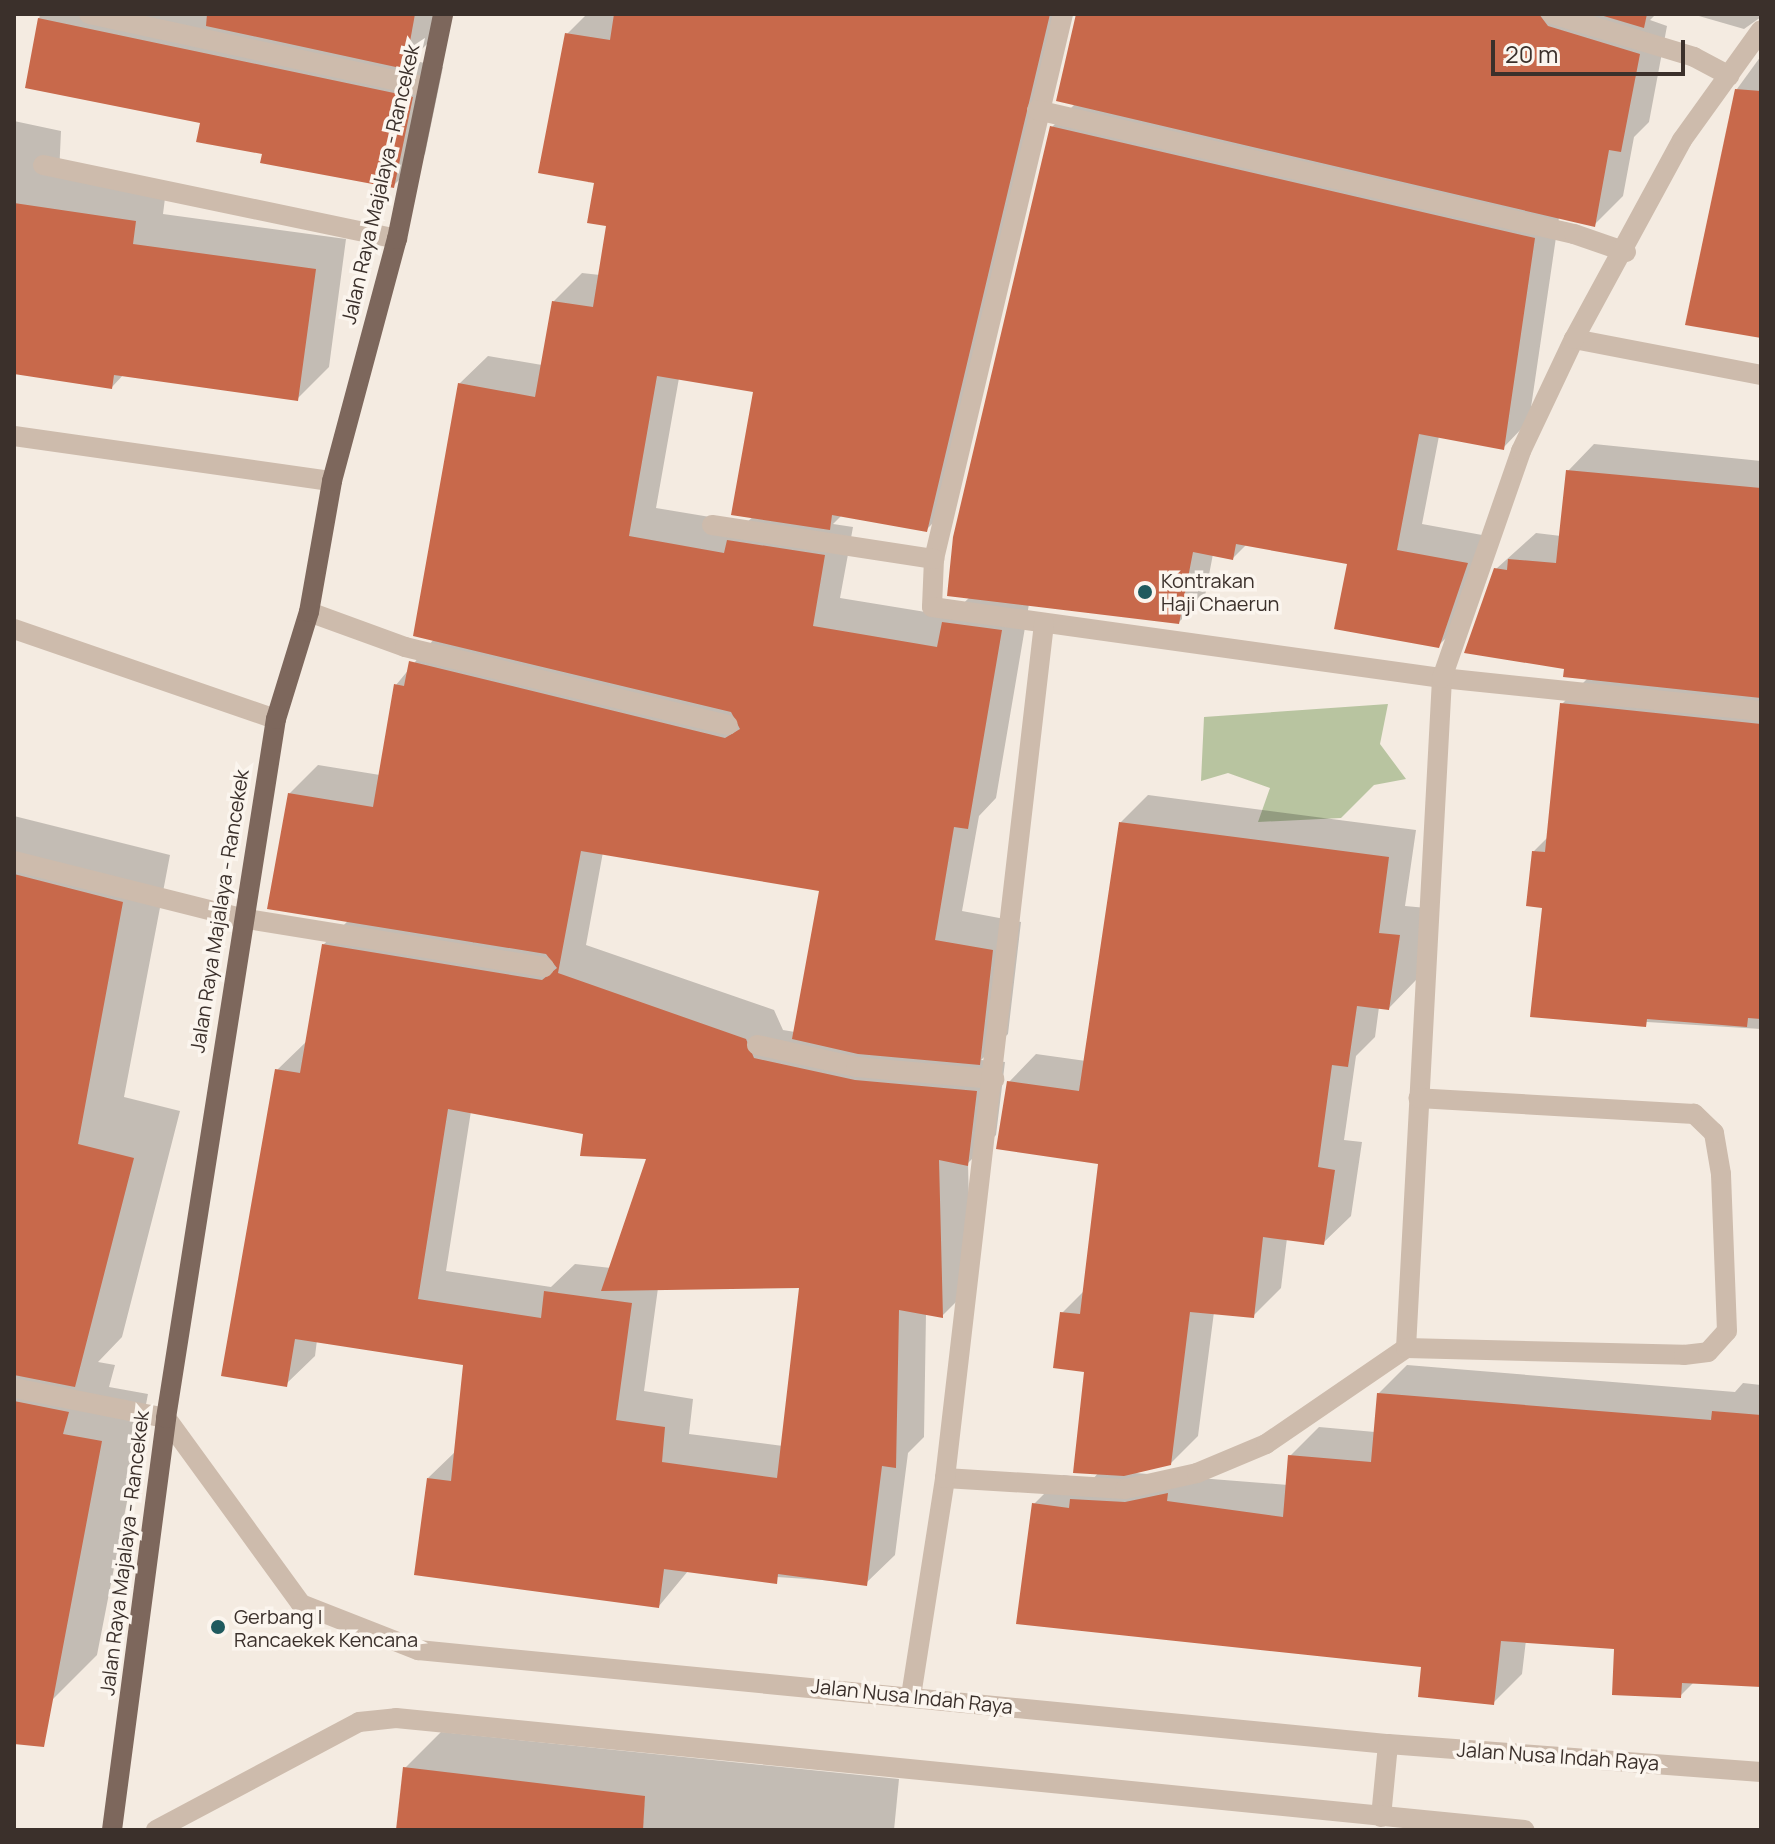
<!DOCTYPE html>
<html>
<head>
<meta charset="utf-8">
<style>
  body { margin:0 }
  #map { position:relative; width:1775px; height:1844px; overflow:hidden; background:#f4ebe1; font-family:Manrope,sans-serif }
  div>[style] { position:absolute }
  .green>* { inset:0; background:#b8c4a0 }
  .shadow>* { inset:0; background:#0003 }
  .building>* { inset:0; background:#c8694b }
  .minor>* { height:20px; margin:-10px; padding:0 10px; transform-origin:10px; border-radius:10px; background:#cdbbac }
  .major>* { height:20px; margin:-10px; padding:0 10px; transform-origin:10px; border-radius:10px; background:#7d675c }
  .dots>* { width:22px; height:22px; translate:-50% -50%; box-sizing:border-box; border:4px solid #fbf5ee; border-radius:50% }
  span { translate:-50% -50%; white-space:nowrap; text-align:center; line-height:1.15; -webkit-text-stroke:7px #fbf5ee; paint-order:stroke }
  .street-label { font-size:20px; color:#3b302b }
  .poi-label { font-size:20px; color:#3b302b }
  .left { translate:0 -50%; text-align:left }
  .frame { position:absolute; inset:0; border:16px solid #3b302b; pointer-events:none }
  .scale { position:absolute; left:1491px; top:40px; width:194px; height:36px; box-sizing:border-box; border:4px solid #3b302b; border-top:0; padding-left:10px; font-size:24px; line-height:28px; white-space:nowrap; color:#3b302b; -webkit-text-stroke:6px #fbf5ee; paint-order:stroke }
</style>
</head>
<body>
<div id="map">
  <div class="green">
    <i style="clip-path:polygon(1388px 704px,1380px 744px,1406px 779px,1374px 785px,1341px 818px,1258px 822px,1270px 788px,1228px 773px,1201px 781px,1204px 717px)"></i>
  </div>
  <div class="shadow">
    <i style="clip-path:polygon(40px 14px,439px 14px,435px 36px,411px 60px,443px 67px,425px 154px,394px 185px,264px 152px,202px 121px,27px 87px)"></i>
    <i style="clip-path:polygon(evenodd,587px 14px,1069px 14px,955px 501px,926px 530px,842px 515px,833px 524px,853px 527px,840px 598px,950px 616px,970px 597px,1052px 127px,1075px 104px,1077px 14px,1656px 14px,1650px 20px,1667px 26px,1649px 122px,1634px 137px,1623px 196px,1594px 225px,1559px 217px,1529px 421px,1503px 448px,1439px 436px,1422px 524px,1493px 537px,1464px 620px,1438px 646px,1349px 562px,1247px 544px,1233px 558px,1213px 554px,1205px 596px,1179px 622px,1029px 604px,996px 798px,979px 816px,962px 911px,1021px 922px,1008px 1034px,981px 1060px,1005px 1062px,996px 1135px,968px 1163px,971px 1287px,942px 1316px,926px 1313px,924px 1437px,908px 1453px,895px 1555px,866px 1583px,688px 1571px,659px 1606px,428px 1478px,456px 1451px,465px 1363px,317px 1340px,315px 1356px,286px 1384px,277px 1070px,307px 1041px,323px 945px,349px 920px,289px 794px,318px 765px,380px 775px,396px 685px,434px 639px,459px 384px,488px 356px,542px 365px,553px 302px,582px 273px,600px 275px,608px 224px,567px 34px,587px 14px,679px 378px,755px 391px,754px 516px,746px 523px,656px 508px,679px 378px,587px 14px,603px 852px,822px 889px,795px 1032px,783px 1030px,774px 1010px,586px 945px,603px 852px,587px 14px,471px 1111px,586px 1132px,648px 1157px,611px 1268px,575px 1264px,551px 1287px,446px 1271px,471px 1111px,587px 14px,801px 1286px,783px 1446px,689px 1434px,693px 1399px,644px 1391px,658px 1288px,801px 1286px)"></i>
    <i style="clip-path:polygon(1692px 14px,1761px 14px,1761px 17px,1744px 29px)"></i>
    <i style="clip-path:polygon(1761px 56px,1761px 336px,1737px 89px)"></i>
    <i style="clip-path:polygon(14px 121px,61px 131px,59px 175px,166px 190px,163px 214px,346px 239px,329px 367px,298px 398px,124px 374px,112px 387px,14px 372px)"></i>
    <i style="clip-path:polygon(1594px 444px,1761px 461px,1761px 1029px,1533px 1015px,1544px 906px,1533px 852px,1548px 837px,1562px 704px,1588px 678px,1566px 667px,1496px 569px,1536px 533px,1561px 536px,1568px 471px)"></i>
    <i style="clip-path:polygon(1148px 795px,1416px 830px,1405px 906px,1427px 908px,1416px 980px,1389px 1008px,1379px 1007px,1375px 1037px,1356px 1056px,1344px 1140px,1362px 1142px,1351px 1216px,1323px 1243px,1287px 1238px,1281px 1288px,1253px 1316px,1214px 1312px,1198px 1436px,1170px 1464px,1135px 1473px,1288px 1485px,1290px 1456px,1319px 1427px,1375px 1432px,1378px 1394px,1407px 1365px,1735px 1392px,1743px 1383px,1761px 1385px,1761px 1685px,1695px 1681px,1680px 1696px,1616px 1647px,1526px 1640px,1522px 1674px,1493px 1703px,1424px 1665px,1034px 1504px,1063px 1475px,1093px 1479px,1099px 1472px,1086px 1370px,1062px 1313px,1085px 1290px,1100px 1162px,1009px 1082px,1036px 1054px,1086px 1061px,1121px 822px)"></i>
    <i style="clip-path:polygon(14px 816px,170px 855px,124px 1097px,180px 1111px,122px 1337px,98px 1362px,115px 1365px,109px 1387px,148px 1394px,97px 1655px,50px 1702px,14px 1696px)"></i>
    <i style="clip-path:polygon(441px 1732px,899px 1779px,894px 1830px,398px 1830px,405px 1768px)"></i>
  </div>
  <div class="building">
    <i style="clip-path:polygon(207px 14px,415px 14px,405px 69px,206px 26px)"></i>
    <i style="clip-path:polygon(evenodd,614px 14px,1050px 14px,927px 532px,832px 515px,830px 530px,731px 515px,753px 392px,657px 376px,629px 536px,724px 553px,727px 540px,825px 555px,813px 626px,937px 647px,942px 622px,1002px 630px,968px 829px,954px 827px,935px 940px,993px 950px,980px 1065px,858px 1054px,792px 1039px,819px 891px,581px 851px,558px 973px,746px 1039px,754px 1058px,855px 1080px,977px 1091px,968px 1166px,939px 1160px,943px 1318px,899px 1310px,896px 1468px,882px 1466px,867px 1586px,778px 1574px,777px 1584px,664px 1569px,659px 1608px,414px 1575px,427px 1478px,451px 1481px,463px 1365px,295px 1339px,287px 1387px,221px 1376px,275px 1069px,300px 1073px,322px 944px,542px 980px,557px 968px,546px 954px,267px 909px,288px 793px,373px 807px,394px 684px,404px 686px,409px 661px,725px 738px,740px 729px,731px 712px,413px 636px,458px 383px,535px 397px,552px 301px,593px 307px,606px 226px,587px 223px,594px 183px,538px 173px,565px 33px,610px 40px,614px 14px,448px 1109px,583px 1134px,580px 1156px,646px 1159px,601px 1291px,799px 1288px,777px 1478px,662px 1462px,665px 1427px,616px 1420px,632px 1303px,544px 1291px,541px 1318px,418px 1299px,448px 1109px)"></i>
    <i style="clip-path:polygon(1076px 14px,1539px 14px,1548px 26px,1640px 54px,1621px 152px,1609px 150px,1595px 227px,1056px 101px)"></i>
    <i style="clip-path:polygon(1597px 14px,1647px 14px,1644px 28px)"></i>
    <i style="clip-path:polygon(38px 18px,413px 97px,394px 188px,260px 163px,262px 154px,196px 142px,200px 123px,25px 88px)"></i>
    <i style="clip-path:polygon(1735px 89px,1761px 91px,1761px 338px,1685px 325px)"></i>
    <i style="clip-path:polygon(1050px 126px,1535px 238px,1504px 450px,1419px 434px,1397px 550px,1468px 563px,1439px 648px,1334px 629px,1347px 564px,1236px 544px,1233px 560px,1193px 552px,1179px 624px,947px 596px,953px 537px)"></i>
    <i style="clip-path:polygon(14px 203px,136px 221px,133px 244px,316px 269px,298px 401px,114px 375px,112px 389px,14px 374px)"></i>
    <i style="clip-path:polygon(1566px 470px,1761px 488px,1761px 698px,1563px 677px,1564px 669px,1464px 653px,1494px 568px,1507px 570px,1508px 559px,1556px 563px)"></i>
    <i style="clip-path:polygon(1560px 703px,1761px 724px,1761px 1019px,1748px 1018px,1747px 1027px,1647px 1019px,1646px 1027px,1530px 1017px,1542px 908px,1526px 906px,1532px 851px,1545px 852px)"></i>
    <i style="clip-path:polygon(1119px 822px,1389px 857px,1379px 933px,1400px 935px,1389px 1010px,1357px 1006px,1348px 1067px,1332px 1065px,1318px 1167px,1335px 1170px,1324px 1245px,1263px 1237px,1254px 1318px,1190px 1312px,1171px 1465px,1124px 1476px,1073px 1473px,1084px 1372px,1053px 1368px,1060px 1312px,1080px 1314px,1098px 1164px,996px 1149px,1007px 1081px,1079px 1091px)"></i>
    <i style="clip-path:polygon(14px 874px,123px 902px,78px 1144px,134px 1158px,75px 1387px,14px 1375px)"></i>
    <i style="clip-path:polygon(1377px 1393px,1711px 1420px,1712px 1411px,1761px 1415px,1761px 1687px,1682px 1683px,1681px 1698px,1612px 1695px,1614px 1649px,1501px 1641px,1494px 1705px,1418px 1697px,1421px 1667px,1016px 1624px,1032px 1503px,1069px 1508px,1070px 1499px,1125px 1502px,1168px 1493px,1167px 1501px,1283px 1517px,1288px 1455px,1371px 1462px)"></i>
    <i style="clip-path:polygon(14px 1401px,69px 1412px,63px 1434px,102px 1441px,44px 1747px,14px 1744px)"></i>
    <i style="clip-path:polygon(403px 1767px,645px 1796px,643px 1830px,396px 1830px)"></i>
  </div>
  <div class="minor">
    <i style="left:89px;top:14px;width:346px;rotate:12.2deg"></i>
    <i style="left:1063px;top:14px;width:560px;rotate:103.32deg"></i>
    <i style="left:934px;top:559px;width:48px;rotate:92.4deg"></i>
    <i style="left:932px;top:607px;width:515px;rotate:7.93deg"></i>
    <i style="left:1442px;top:678px;width:321px;rotate:5.9deg"></i>
    <i style="left:1552px;top:14px;width:148px;rotate:16.8deg"></i>
    <i style="left:1694px;top:57px;width:40px;rotate:28deg"></i>
    <i style="left:1037px;top:110px;width:551px;rotate:13deg"></i>
    <i style="left:1574px;top:234px;width:55px;rotate:19.1deg"></i>
    <i style="left:43px;top:165px;width:362px;rotate:11.8deg"></i>
    <i style="left:1574px;top:339px;width:190px;rotate:10.9deg"></i>
    <i style="left:14px;top:436px;width:321px;rotate:8.1deg"></i>
    <i style="left:712px;top:525px;width:225px;rotate:8.7deg"></i>
    <i style="left:309px;top:612px;width:102px;rotate:20deg"></i>
    <i style="left:405px;top:647px;width:332px;rotate:13.6deg"></i>
    <i style="left:14px;top:629px;width:277px;rotate:19deg"></i>
    <i style="left:14px;top:861px;width:234px;rotate:14.1deg"></i>
    <i style="left:241px;top:918px;width:307px;rotate:9.2deg"></i>
    <i style="left:757px;top:1045px;width:101px;rotate:12.5deg"></i>
    <i style="left:856px;top:1067px;width:139px;rotate:5deg"></i>
    <i style="left:1406px;top:1348px;width:671px;rotate:-86.92deg"></i>
    <i style="left:1442px;top:678px;width:240px;rotate:-70.8deg"></i>
    <i style="left:1521px;top:451px;width:124px;rotate:-64.7deg"></i>
    <i style="left:1574px;top:339px;width:226px;rotate:-61.5deg"></i>
    <i style="left:1682px;top:140px;width:135px;rotate:-54.3deg"></i>
    <i style="left:14px;top:1388px;width:155px;rotate:11.2deg"></i>
    <i style="left:166px;top:1418px;width:230px;rotate:54deg"></i>
    <i style="left:301px;top:1604px;width:126px;rotate:21.5deg"></i>
    <i style="left:418px;top:1650px;width:975px;rotate:5.54deg"></i>
    <i style="left:1388px;top:1744px;width:374px;rotate:4.3deg"></i>
    <i style="left:945px;top:1478px;width:180px;rotate:3.5deg"></i>
    <i style="left:1125px;top:1489px;width:74px;rotate:-12.5deg"></i>
    <i style="left:1197px;top:1473px;width:75px;rotate:-22.8deg"></i>
    <i style="left:1266px;top:1444px;width:170px;rotate:-34.4deg"></i>
    <i style="left:1406px;top:1348px;width:278px;rotate:1.4deg"></i>
    <i style="left:1684px;top:1355px;width:24px;rotate:-7deg"></i>
    <i style="left:1708px;top:1352px;width:28px;rotate:-48deg"></i>
    <i style="left:1727px;top:1331px;width:157px;rotate:-92.2deg"></i>
    <i style="left:1721px;top:1174px;width:42px;rotate:-99.7deg"></i>
    <i style="left:1714px;top:1133px;width:28px;rotate:-136deg"></i>
    <i style="left:1694px;top:1114px;width:276px;rotate:-176.7deg"></i>
    <i style="left:911px;top:1696px;width:221px;rotate:-81.1deg"></i>
    <i style="left:945px;top:1478px;width:860px;rotate:-83.39deg"></i>
    <i style="left:1381px;top:1817px;width:73px;rotate:-84.5deg"></i>
    <i style="left:156px;top:1830px;width:230px;rotate:-28deg"></i>
    <i style="left:359px;top:1722px;width:37px;rotate:-6deg"></i>
    <i style="left:396px;top:1718px;width:1134px;rotate:5.67deg"></i>
  </div>
  <div class="major">
    <i style="left:112px;top:1830px;width:416px;rotate:-82.5deg"></i>
    <i style="left:166px;top:1418px;width:708px;rotate:-81.06deg"></i>
    <i style="left:276px;top:719px;width:112px;rotate:-72.9deg"></i>
    <i style="left:309px;top:612px;width:133px;rotate:-80deg"></i>
    <i style="left:332px;top:481px;width:251px;rotate:-75deg"></i>
    <i style="left:397px;top:239px;width:230px;rotate:-78.4deg"></i>
  </div>
  <div class="dots">
    <i style="left:1145px;top:592px;background:#1f5a5e"></i>
    <i style="left:218px;top:1627px;background:#1f5a5e"></i>
  </div>
  <div class="street-label">
    <span style="left:380px;top:184px;rotate:-77deg">Jalan Raya Majalaya - Rancekek</span>
    <span style="left:219px;top:911px;rotate:-81deg">Jalan Raya Majalaya - Rancekek</span>
    <span style="left:124px;top:1553px;rotate:-83deg">Jalan Raya Majalaya - Rancekek</span>
    <span style="left:912px;top:1696px;rotate:6deg">Jalan Nusa Indah Raya</span>
    <span style="left:1558px;top:1756px;rotate:4deg">Jalan Nusa Indah Raya</span>
  </div>
  <div class="poi-label">
    <span class="left" style="left:1161px;top:592px">Kontrakan<br>Haji Chaerun</span>
    <span class="left" style="left:234px;top:1628px">Gerbang I<br>Rancaekek Kencana</span>
  </div>
  <div class="frame"></div>
  <div class="scale">20 m</div>
</div>
</body>
</html>
